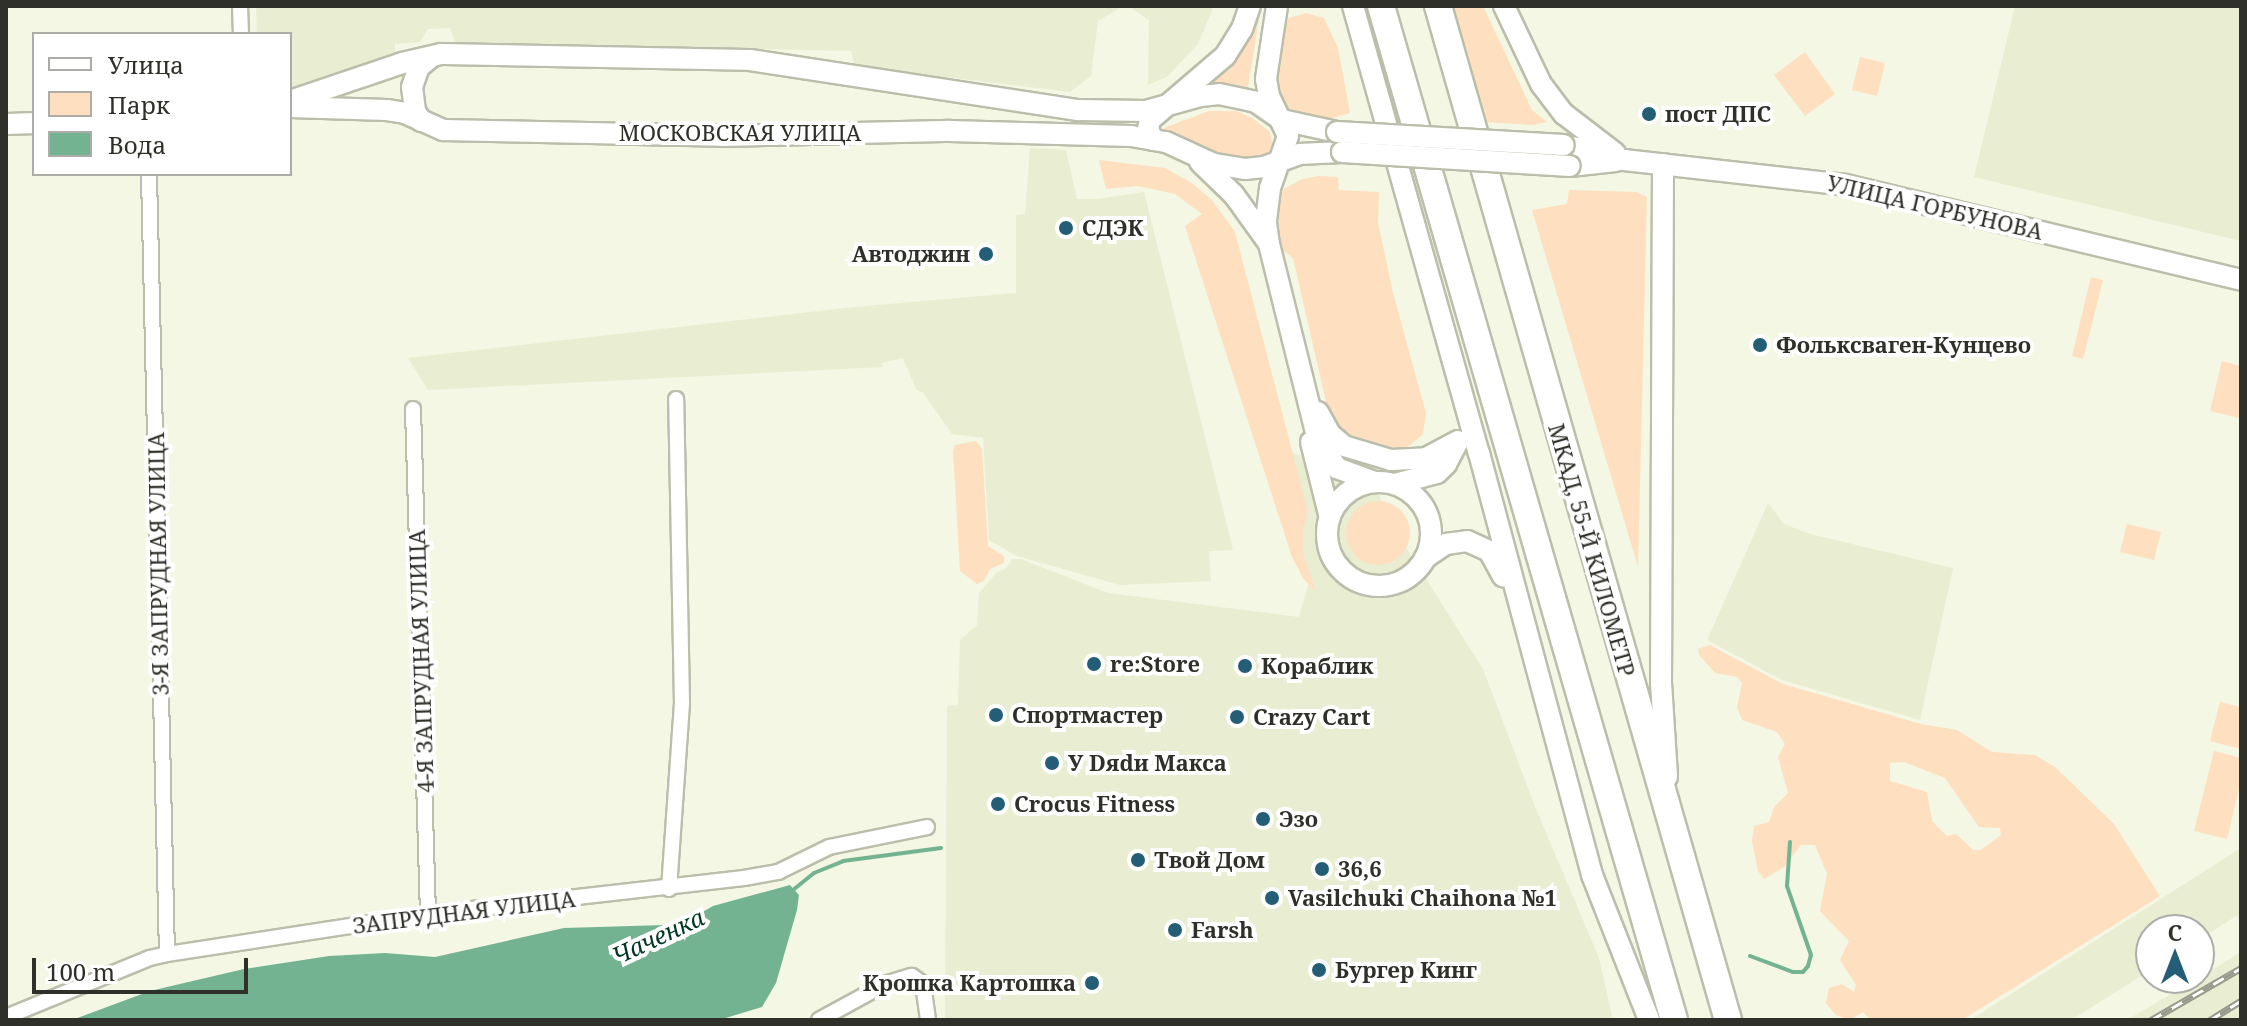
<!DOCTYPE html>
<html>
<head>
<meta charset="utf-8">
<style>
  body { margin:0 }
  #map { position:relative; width:2247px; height:1026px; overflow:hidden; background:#f3f7e3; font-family:"Noto Serif",serif }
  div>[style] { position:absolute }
  .built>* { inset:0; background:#e9eed2 }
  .green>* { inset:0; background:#fedfbf }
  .round { border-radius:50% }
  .water>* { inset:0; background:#74b392 }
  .stream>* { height:4px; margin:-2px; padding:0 2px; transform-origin:2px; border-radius:2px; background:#74b392 }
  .roads { filter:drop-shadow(2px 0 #bbbeab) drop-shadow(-2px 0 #bbbeab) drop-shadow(0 2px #bbbeab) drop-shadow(0 -2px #bbbeab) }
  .street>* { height:14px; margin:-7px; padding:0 7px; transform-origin:7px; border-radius:7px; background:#fff }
  .secondary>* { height:20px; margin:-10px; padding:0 10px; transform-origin:10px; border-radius:10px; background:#fff }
  .secondary>.ring { margin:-10px; padding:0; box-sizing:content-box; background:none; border:20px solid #fff; border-radius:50% }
  .highway>* { height:26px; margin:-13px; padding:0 13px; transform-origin:13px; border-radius:13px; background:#fff }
  .rail>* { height:7px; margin-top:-3.5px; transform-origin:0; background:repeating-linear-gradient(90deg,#fff 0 12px,#96998b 0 24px); box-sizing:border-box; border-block:2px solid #96998b }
  .bridges { filter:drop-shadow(2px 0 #bbbeab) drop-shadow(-2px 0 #bbbeab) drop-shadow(0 2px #bbbeab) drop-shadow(0 -2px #bbbeab) }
  .secondary-bridge>* { height:20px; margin:-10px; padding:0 10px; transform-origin:10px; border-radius:10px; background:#fff }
  .dots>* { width:22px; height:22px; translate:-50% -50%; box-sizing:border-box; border:4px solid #fff; border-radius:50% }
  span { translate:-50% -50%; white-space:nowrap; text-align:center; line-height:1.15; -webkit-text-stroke:8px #fff; paint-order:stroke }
  .poi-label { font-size:22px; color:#2f3029; font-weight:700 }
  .left { translate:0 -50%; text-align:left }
  .right { translate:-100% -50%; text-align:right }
  .street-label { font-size:22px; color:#2f3029 }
  .water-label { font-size:24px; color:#003722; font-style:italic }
  .frame { position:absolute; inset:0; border:8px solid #2f3029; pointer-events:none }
  .legend { position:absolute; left:32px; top:32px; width:260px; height:144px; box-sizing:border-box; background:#fff; border:2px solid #acaca9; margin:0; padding:10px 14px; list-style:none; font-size:24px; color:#2f3029 }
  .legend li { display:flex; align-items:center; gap:16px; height:40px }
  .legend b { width:40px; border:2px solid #acaca9 }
  .north { position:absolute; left:2135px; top:914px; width:80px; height:80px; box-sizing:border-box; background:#fff; border:2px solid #acaca9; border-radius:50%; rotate:0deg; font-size:22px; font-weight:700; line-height:32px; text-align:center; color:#2f3029 }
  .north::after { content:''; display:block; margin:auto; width:28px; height:36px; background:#235e76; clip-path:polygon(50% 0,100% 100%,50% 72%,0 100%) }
  .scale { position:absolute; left:32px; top:958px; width:216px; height:36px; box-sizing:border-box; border:4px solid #2f3029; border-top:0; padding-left:10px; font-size:24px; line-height:28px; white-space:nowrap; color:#2f3029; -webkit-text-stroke:6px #fff; paint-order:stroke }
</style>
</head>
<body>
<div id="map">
  <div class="built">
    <i style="clip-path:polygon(256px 6px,1123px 6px,1098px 21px,1091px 76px,1070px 92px,855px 66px,851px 51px,455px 42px,450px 28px,428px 29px,420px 42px,395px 44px,395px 56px,290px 90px,290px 34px,257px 34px)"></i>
    <i style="clip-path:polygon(1128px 6px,1214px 6px,1198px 44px,1167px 77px,1148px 85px,1149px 20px)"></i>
    <i style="clip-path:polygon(2015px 6px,2241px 6px,2241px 241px,1974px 177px)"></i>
    <i style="clip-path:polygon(1030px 148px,1066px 150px,1077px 199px,1097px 199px,1144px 192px,1233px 550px,1209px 551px,1211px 581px,1120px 585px,1017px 556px,989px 540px,983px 438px,952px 434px,923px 393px,916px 389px,903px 358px,882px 363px,883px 367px,428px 390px,408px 358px,854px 307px,1016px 293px,1016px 215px,1025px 214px)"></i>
    <i style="clip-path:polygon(1356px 447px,1397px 533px,1483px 669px,1534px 804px,1599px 958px,1613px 1020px,945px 1020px,947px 706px,958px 705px,960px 640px,977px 625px,979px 593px,997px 572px,1006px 569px,1012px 559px,1021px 559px,1108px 593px,1299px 617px,1310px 578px,1289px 543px,1289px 451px,1311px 460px)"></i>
    <i style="clip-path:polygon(1768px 503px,1784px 524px,1810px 534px,1953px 568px,1920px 720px,1782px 680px,1707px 640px)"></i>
    <i style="clip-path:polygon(2241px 848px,2241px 921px,2236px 916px,2199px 940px,2199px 930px,2151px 930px,2151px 970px,2071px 1020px,1970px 1020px)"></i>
    <i style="clip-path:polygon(2241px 952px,2241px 1020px,2127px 1020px,2200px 977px)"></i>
  </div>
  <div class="green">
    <i style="clip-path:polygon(1255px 6px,1261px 6px,1247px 93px,1202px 90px)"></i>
    <i style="clip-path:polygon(1451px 6px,1483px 6px,1532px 110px,1547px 122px,1533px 125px,1485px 122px)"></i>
    <i style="clip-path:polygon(1306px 13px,1324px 18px,1338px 48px,1350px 113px,1315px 123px,1290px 113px,1275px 88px,1283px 27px,1289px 18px)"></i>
    <i style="clip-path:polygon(1805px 52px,1835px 94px,1805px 116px,1774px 75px)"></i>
    <i style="clip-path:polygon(1860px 57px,1885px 63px,1877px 96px,1852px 90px)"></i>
    <i style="clip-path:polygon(1209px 111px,1236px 111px,1252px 118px,1270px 132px,1273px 148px,1262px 159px,1235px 161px,1157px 135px,1166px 127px)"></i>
    <i style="clip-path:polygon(1099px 160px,1165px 168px,1192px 183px,1212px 200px,1235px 232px,1308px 512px,1303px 532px,1303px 553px,1316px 592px,1303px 578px,1292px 557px,1185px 226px,1202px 214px,1175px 194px,1138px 186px,1106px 189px)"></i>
    <i style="clip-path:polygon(1319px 176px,1338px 177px,1339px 190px,1379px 192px,1378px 223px,1393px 293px,1426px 413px,1423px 434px,1407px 448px,1374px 447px,1343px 438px,1330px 419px,1293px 258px,1280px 248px,1278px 203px,1284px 189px,1302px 179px)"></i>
    <i style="clip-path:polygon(1569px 190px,1637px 192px,1647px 197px,1638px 567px,1532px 210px,1567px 204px)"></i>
    <i style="clip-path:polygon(2091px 277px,2103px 280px,2083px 359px,2072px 356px)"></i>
    <i style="clip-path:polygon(2222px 361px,2241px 366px,2239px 418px,2210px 411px)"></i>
    <i style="clip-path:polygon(976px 441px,982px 449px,988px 546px,1004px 556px,1004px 563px,990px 569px,984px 581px,977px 584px,960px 571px,953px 451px,955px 445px)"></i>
    <i class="round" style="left:1346px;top:501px;width:64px;height:64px"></i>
    <i style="clip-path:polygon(2127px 524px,2161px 532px,2154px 560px,2120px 552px)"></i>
    <i style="clip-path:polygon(evenodd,1710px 645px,1783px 684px,1921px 724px,1957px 730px,1992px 752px,2035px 755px,2055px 767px,2114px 824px,2160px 896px,1962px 1020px,1871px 1020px,1863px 1012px,1850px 1020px,1836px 1015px,1826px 1003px,1829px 988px,1842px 984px,1854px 992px,1856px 985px,1840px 960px,1849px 941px,1820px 911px,1827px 874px,1815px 845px,1801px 845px,1784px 867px,1764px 879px,1758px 871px,1752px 841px,1754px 826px,1769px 822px,1774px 807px,1788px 793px,1778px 757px,1785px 744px,1777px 732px,1742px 720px,1737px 707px,1742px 683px,1737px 677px,1715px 673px,1699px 655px,1698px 649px,1710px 645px,1904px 762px,1945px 778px,1979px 827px,2000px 828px,2001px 835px,1981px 850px,1973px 850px,1956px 834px,1947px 836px,1932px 821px,1927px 792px,1890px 781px,1890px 763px,1904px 762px)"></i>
    <i style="clip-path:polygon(2220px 702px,2241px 707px,2241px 749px,2210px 741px)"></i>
    <i style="clip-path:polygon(2214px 751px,2241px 758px,2241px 780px,2227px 839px,2194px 831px)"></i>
  </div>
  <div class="water">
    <i style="clip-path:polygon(790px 885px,799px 895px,797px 910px,776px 983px,762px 1007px,719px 1020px,72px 1020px,150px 991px,244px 969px,329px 956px,385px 953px,435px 957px,564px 928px,665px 925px,692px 918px,713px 906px)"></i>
  </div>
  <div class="stream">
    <i style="left:793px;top:890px;width:27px;rotate:-39deg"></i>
    <i style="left:814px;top:873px;width:31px;rotate:-22deg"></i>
    <i style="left:843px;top:861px;width:99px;rotate:-7.6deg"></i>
    <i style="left:1750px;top:956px;width:46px;rotate:20.4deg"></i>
    <i style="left:1793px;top:972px;width:10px"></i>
    <i style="left:1803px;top:972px;width:8px;rotate:-50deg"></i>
    <i style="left:1808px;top:966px;width:11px;rotate:-75deg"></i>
    <i style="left:1811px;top:955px;width:73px;rotate:-109.2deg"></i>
    <i style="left:1787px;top:886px;width:44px;rotate:-86.1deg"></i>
  </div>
  <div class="roads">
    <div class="street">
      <i style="left:240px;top:6px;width:28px;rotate:88deg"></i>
      <i style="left:149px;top:174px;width:780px;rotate:88.68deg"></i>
      <i style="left:413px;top:409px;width:505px;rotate:88.3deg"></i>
      <i style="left:669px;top:889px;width:186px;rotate:-86deg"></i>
      <i style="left:682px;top:703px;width:304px;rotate:-91.1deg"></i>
      <i style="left:6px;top:1017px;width:156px;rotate:-22.3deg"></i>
      <i style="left:150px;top:958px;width:17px;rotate:-13deg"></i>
      <i style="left:167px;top:954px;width:264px;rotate:-8.7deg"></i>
      <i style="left:428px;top:914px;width:318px;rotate:-6.5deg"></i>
      <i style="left:744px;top:878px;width:35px;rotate:-10deg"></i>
      <i style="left:778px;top:872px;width:57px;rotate:-26.1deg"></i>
      <i style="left:829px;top:847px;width:100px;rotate:-11.5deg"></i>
      <i style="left:819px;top:1020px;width:75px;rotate:-28.6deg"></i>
      <i style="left:885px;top:984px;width:28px;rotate:-17deg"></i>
      <i style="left:912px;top:976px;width:14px;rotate:36deg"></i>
      <i style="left:923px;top:984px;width:36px;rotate:82deg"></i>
    </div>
    <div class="secondary">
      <i style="left:1277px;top:6px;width:74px;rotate:98.6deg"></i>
      <i style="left:1266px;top:79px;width:17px;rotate:80deg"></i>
      <i style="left:1269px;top:96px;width:44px;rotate:64.6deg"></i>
      <i style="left:1288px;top:136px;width:55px;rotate:109.1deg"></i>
      <i style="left:1270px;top:188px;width:35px;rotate:97deg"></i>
      <i style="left:1266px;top:223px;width:21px;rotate:82deg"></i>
      <i style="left:1269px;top:244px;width:202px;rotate:76deg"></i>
      <i style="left:1318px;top:440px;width:34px;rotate:56deg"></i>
      <i style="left:1337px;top:468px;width:40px;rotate:20.2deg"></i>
      <i style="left:1353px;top:6px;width:464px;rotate:74.3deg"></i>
      <i style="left:1479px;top:453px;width:437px;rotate:75deg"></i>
      <i style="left:1592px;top:875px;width:156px;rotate:68.5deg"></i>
      <i style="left:1504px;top:6px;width:86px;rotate:64.6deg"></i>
      <i style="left:1541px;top:84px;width:38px;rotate:53deg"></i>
      <i style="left:1564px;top:114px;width:64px;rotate:37.4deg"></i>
      <i style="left:290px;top:101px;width:118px;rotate:-18.7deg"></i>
      <i style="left:402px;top:63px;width:40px;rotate:-13deg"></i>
      <i style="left:441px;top:54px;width:309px;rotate:1.1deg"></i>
      <i style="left:750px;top:60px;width:332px;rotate:8.7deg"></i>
      <i style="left:1078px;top:110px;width:68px;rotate:0.8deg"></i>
      <i style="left:1146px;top:111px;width:57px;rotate:-15.3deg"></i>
      <i style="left:1201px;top:96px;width:18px;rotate:-6deg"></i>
      <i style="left:1219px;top:94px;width:38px;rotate:12deg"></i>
      <i style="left:1256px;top:102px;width:32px;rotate:35deg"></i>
      <i style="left:1282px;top:120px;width:56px;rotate:12.3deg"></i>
      <i style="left:290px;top:107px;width:97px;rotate:1.8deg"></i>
      <i style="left:387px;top:110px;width:18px;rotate:9deg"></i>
      <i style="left:405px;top:113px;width:42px;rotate:24.1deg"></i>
      <i style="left:443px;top:130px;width:279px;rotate:1.2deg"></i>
      <i style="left:722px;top:136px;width:228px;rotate:-1.3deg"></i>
      <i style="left:950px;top:131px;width:181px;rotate:1.6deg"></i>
      <i style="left:1131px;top:136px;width:36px;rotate:10deg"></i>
      <i style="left:1166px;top:142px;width:53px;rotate:24.6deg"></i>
      <i style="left:1214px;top:164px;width:31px;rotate:9deg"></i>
      <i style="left:1245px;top:169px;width:19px;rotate:-6deg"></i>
      <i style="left:1264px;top:167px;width:37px;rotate:-20deg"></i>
      <i style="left:1299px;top:154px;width:43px;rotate:-2.7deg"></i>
      <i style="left:421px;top:121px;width:12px;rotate:-121deg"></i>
      <i style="left:415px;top:111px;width:24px;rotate:-97deg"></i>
      <i style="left:412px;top:87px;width:21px;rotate:-71deg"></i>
      <i style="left:419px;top:67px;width:16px;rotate:-40deg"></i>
      <i style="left:6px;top:124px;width:28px;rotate:-2deg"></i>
      <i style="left:1153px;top:140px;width:12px;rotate:-114deg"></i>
      <i style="left:1148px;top:129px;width:9px;rotate:-77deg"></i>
      <i style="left:1150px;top:120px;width:99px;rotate:-40.5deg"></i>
      <i style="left:1225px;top:56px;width:32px;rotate:-58deg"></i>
      <i style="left:1242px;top:29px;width:24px;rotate:-71deg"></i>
      <i style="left:1564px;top:145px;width:62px;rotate:14deg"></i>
      <i style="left:1624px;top:160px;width:223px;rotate:6.4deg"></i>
      <i style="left:1846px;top:185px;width:406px;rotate:13.5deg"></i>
      <i style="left:1200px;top:162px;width:47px;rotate:44.1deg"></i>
      <i style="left:1234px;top:195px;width:57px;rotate:54.3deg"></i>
      <i style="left:1663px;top:164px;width:519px;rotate:90.22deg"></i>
      <i style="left:1661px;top:683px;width:94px;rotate:86.3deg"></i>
      <i style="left:1570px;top:166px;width:46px;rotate:-6.2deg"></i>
      <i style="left:1318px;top:412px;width:26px;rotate:61deg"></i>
      <i style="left:1331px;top:435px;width:17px;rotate:40deg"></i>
      <i style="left:1344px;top:446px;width:49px;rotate:16.6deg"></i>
      <i style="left:1391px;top:460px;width:35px;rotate:-3deg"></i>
      <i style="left:1426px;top:458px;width:36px;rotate:-28deg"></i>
      <i style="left:1311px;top:442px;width:78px;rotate:76deg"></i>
      <i class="ring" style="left:1327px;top:482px;width:84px;height:84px"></i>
      <i style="left:1395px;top:484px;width:43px;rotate:-14.7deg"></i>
      <i style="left:1437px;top:473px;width:13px;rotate:-45deg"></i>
      <i style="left:1446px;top:464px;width:24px;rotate:-62deg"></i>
      <i style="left:1425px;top:558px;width:25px;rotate:-34deg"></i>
      <i style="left:1446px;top:544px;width:21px;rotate:-8deg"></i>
      <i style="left:1467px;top:541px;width:24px;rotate:24deg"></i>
      <i style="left:1489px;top:551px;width:29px;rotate:61deg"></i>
    </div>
    <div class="highway">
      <i style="left:1381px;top:6px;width:1055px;rotate:73.88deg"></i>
      <i style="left:1438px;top:6px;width:1055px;rotate:74.04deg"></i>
    </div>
  </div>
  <div class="rail">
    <i style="left:2151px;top:1020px;width:104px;rotate:-30deg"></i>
    <i style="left:2210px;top:1020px;width:36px;rotate:-32deg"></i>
  </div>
  <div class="bridges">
    <div class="secondary-bridge">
      <i style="left:1337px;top:132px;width:227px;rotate:3.3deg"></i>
      <i style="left:1342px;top:152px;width:228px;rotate:3.5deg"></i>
    </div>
  </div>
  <div class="dots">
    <i style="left:1649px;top:114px;background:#235e76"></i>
    <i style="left:1066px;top:228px;background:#235e76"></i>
    <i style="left:986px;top:254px;background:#235e76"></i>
    <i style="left:1760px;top:345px;background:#235e76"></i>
    <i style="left:1094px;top:664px;background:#235e76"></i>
    <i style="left:1245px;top:666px;background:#235e76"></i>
    <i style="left:996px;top:715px;background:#235e76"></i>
    <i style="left:1237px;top:717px;background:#235e76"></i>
    <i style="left:1052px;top:763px;background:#235e76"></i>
    <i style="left:998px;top:804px;background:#235e76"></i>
    <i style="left:1263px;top:819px;background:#235e76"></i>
    <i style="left:1138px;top:860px;background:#235e76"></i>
    <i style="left:1322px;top:869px;background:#235e76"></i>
    <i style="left:1272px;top:898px;background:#235e76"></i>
    <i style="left:1175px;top:930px;background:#235e76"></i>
    <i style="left:1319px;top:970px;background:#235e76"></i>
    <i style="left:1092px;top:983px;background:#235e76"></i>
  </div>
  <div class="poi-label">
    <span class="left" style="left:1665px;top:114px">пост ДПС</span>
    <span class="left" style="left:1082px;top:228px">СДЭК</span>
    <span class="right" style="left:970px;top:254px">Автоджин</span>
    <span class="left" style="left:1776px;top:345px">Фольксваген-Кунцево</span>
    <span class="left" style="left:1110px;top:664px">re:Store</span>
    <span class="left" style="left:1261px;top:666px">Кораблик</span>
    <span class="left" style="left:1012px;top:715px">Спортмастер</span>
    <span class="left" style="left:1253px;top:717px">Crazy Cart</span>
    <span class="left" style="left:1068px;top:763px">У Dяdи Макса</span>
    <span class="left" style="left:1014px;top:804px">Crocus Fitness</span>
    <span class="left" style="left:1279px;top:819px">Эзо</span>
    <span class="left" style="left:1154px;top:860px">Твой Дом</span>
    <span class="left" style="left:1338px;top:869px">36,6</span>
    <span class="left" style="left:1288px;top:898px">Vasilchuki Chaihona №1</span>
    <span class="left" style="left:1191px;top:930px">Farsh</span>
    <span class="left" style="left:1335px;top:970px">Бургер Кинг</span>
    <span class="right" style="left:1076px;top:983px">Крошка Картошка</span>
  </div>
  <div class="street-label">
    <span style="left:740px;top:133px">МОСКОВСКАЯ УЛИЦА</span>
    <span style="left:1935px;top:207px;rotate:13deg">УЛИЦА ГОРБУНОВА</span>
    <span style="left:1592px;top:550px;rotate:74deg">МКАД, 55-Й КИЛОМЕТР</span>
    <span style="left:158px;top:564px;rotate:-91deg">3-Я ЗАПРУДНАЯ УЛИЦА</span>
    <span style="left:421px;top:661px;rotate:-92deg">4-Я ЗАПРУДНАЯ УЛИЦА</span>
    <span style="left:464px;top:912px;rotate:-7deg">ЗАПРУДНАЯ УЛИЦА</span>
  </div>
  <div class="water-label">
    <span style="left:658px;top:936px;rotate:-25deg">Чаченка</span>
  </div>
  <div class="frame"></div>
  <ul class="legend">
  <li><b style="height:10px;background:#fff"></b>Улица</li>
  <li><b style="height:22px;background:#fedfbf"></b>Парк</li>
  <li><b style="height:22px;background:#74b392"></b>Вода</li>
  </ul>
  <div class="north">С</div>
  <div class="scale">100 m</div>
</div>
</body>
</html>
